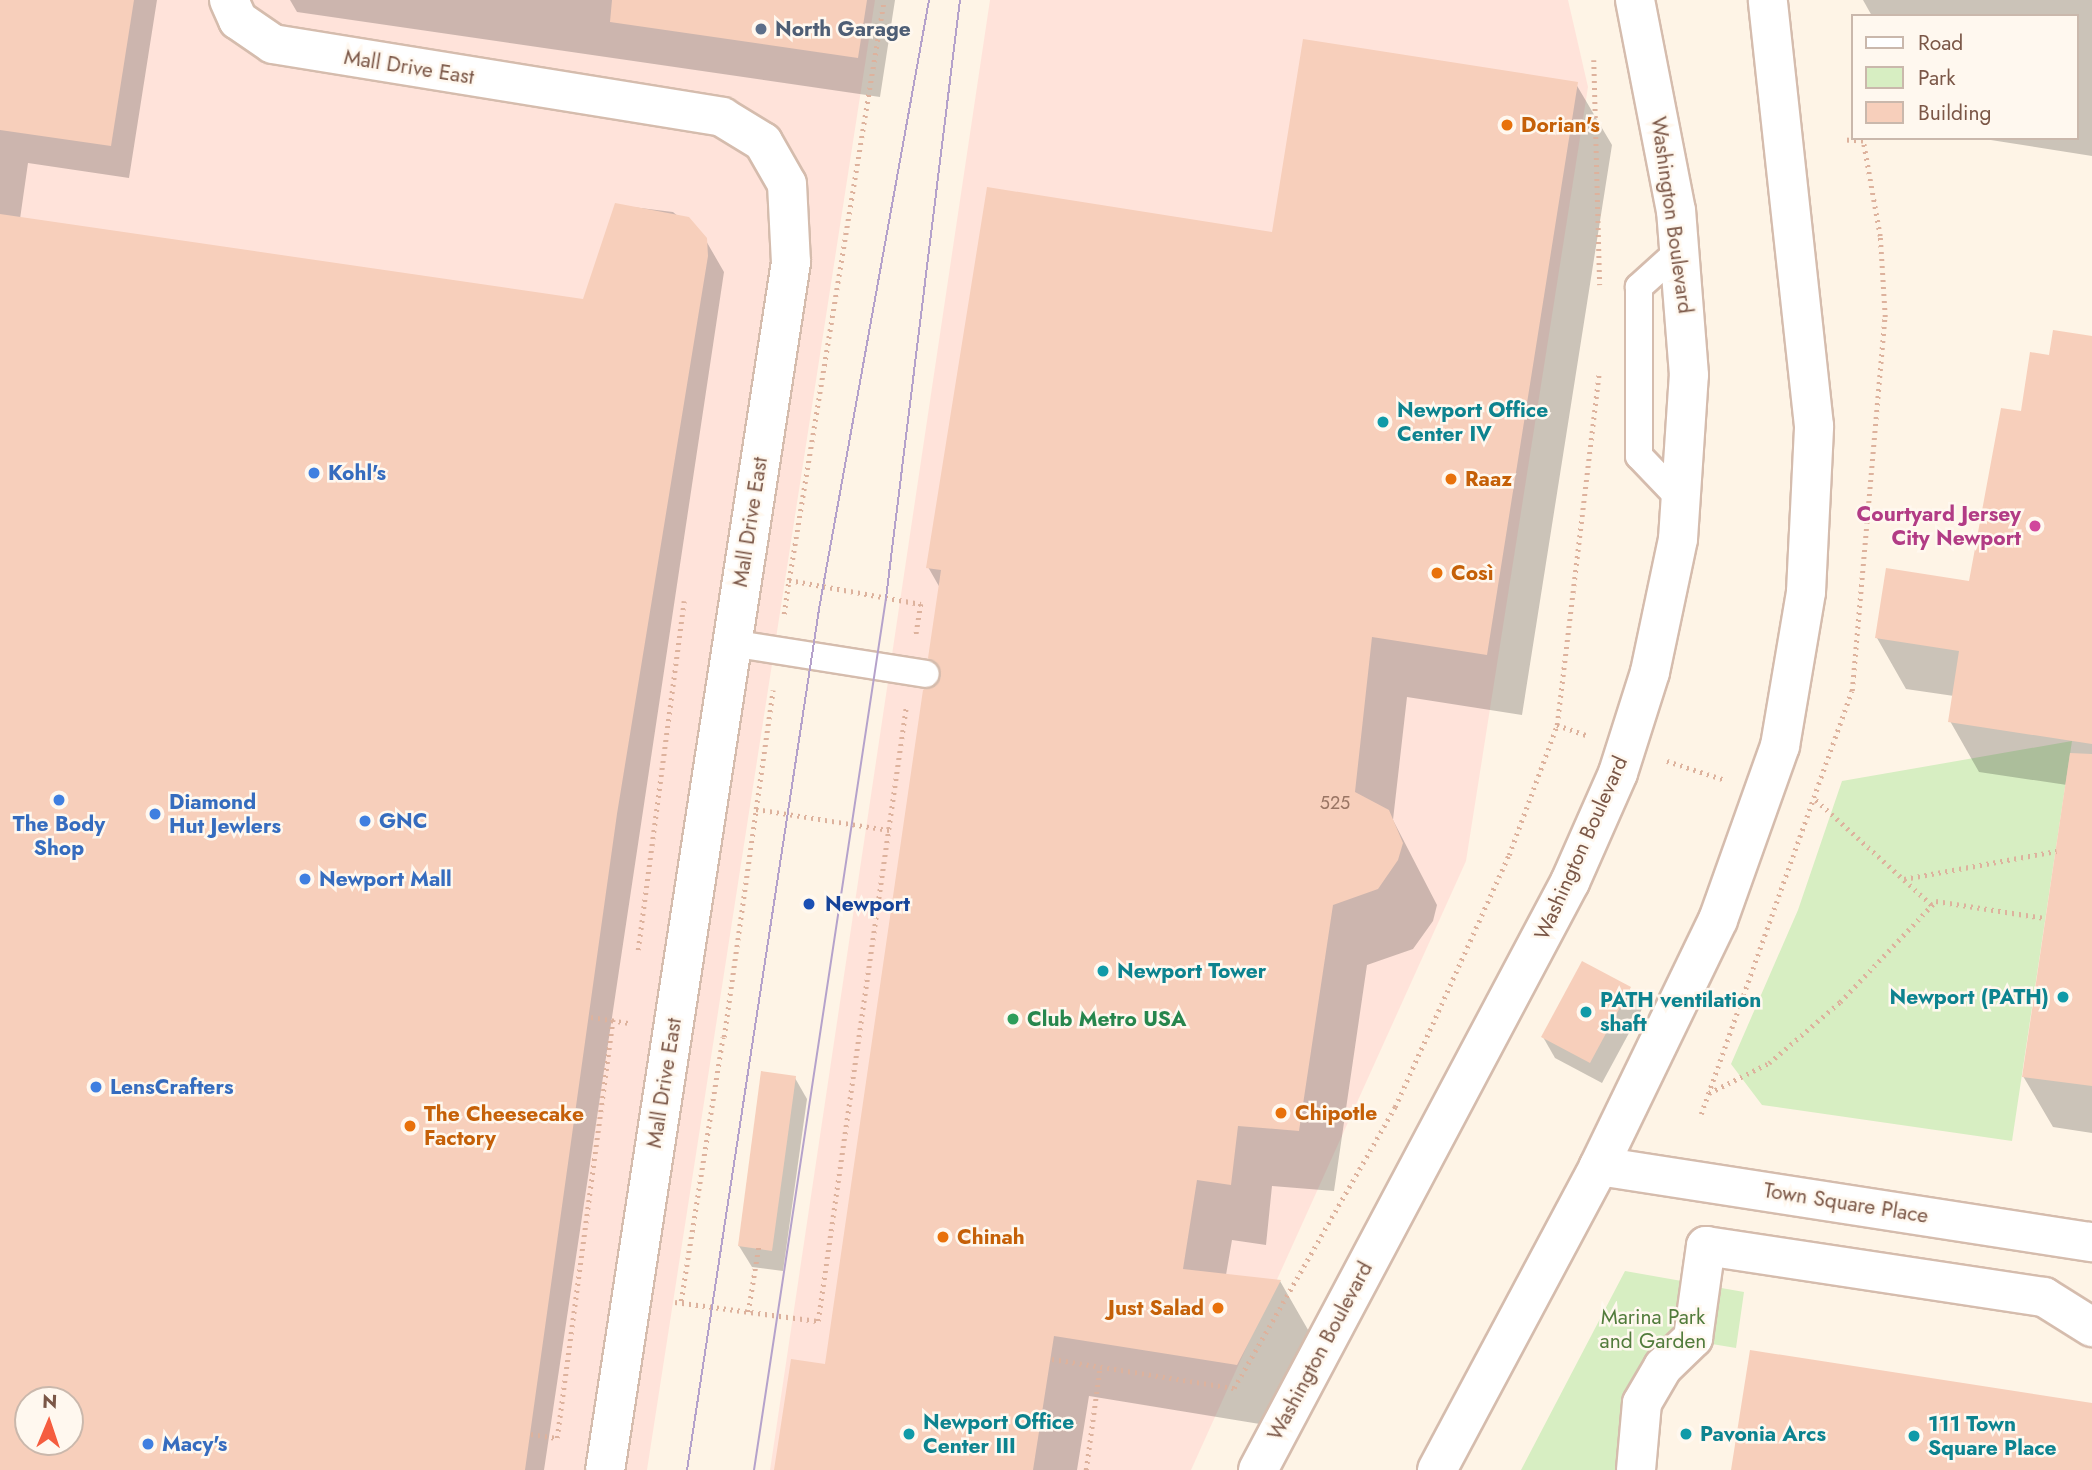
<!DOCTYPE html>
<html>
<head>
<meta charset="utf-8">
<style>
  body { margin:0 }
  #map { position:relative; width:2092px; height:1470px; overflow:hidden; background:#fef4e6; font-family:Jost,sans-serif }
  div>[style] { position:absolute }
  .commercial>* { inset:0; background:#ffe3da }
  .green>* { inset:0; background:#d7eec2 }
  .shadow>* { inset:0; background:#0003 }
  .building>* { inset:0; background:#f7cfbb }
  .path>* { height:4.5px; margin-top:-2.25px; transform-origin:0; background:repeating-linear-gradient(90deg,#ddb29d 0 2px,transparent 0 7px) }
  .roads { filter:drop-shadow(2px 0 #d5bcad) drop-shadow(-2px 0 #d5bcad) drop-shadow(0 2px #d5bcad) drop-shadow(0 -2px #d5bcad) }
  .service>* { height:26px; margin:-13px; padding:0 13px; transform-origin:13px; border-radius:13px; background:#fff }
  .pedestrian>* { height:38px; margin:-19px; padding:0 19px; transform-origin:19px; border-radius:19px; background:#fff }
  .minor>* { height:38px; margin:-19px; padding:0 19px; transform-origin:19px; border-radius:19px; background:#fff }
  .tertiary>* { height:38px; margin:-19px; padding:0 19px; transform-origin:19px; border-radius:19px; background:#fff }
  .tram>* { height:2px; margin:-1px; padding:0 1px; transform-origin:1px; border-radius:1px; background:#b5a2cb }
  .dots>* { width:19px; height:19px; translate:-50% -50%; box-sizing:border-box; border:4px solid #fff8ef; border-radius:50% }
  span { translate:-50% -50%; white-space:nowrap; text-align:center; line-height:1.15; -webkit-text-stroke:5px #fff8ef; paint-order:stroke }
  .number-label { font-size:18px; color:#9a7564 }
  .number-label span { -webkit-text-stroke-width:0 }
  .service-label { font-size:21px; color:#4e5e75; font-weight:700 }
  .left { translate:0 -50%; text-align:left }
  .street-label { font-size:21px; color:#7b5747 }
  .food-label { font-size:21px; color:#c56008; font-weight:700 }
  .right { translate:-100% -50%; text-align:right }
  .culture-label { font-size:21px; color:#0d838f; font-weight:700 }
  .shop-label { font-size:21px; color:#366cbe; font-weight:700 }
  .hotel-label { font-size:21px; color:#b23c85; font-weight:700 }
  .transit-label { font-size:21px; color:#164399; font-weight:700 }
  .leisure-label { font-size:21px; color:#27864d; font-weight:700 }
  .park-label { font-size:21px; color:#527c3c }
  .legend { position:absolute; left:1851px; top:14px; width:228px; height:126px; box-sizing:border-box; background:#fff8ef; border:2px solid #cab8ac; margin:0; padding:9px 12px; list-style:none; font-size:21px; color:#7b5747 }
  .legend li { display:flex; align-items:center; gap:14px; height:35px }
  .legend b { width:35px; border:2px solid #cab8ac }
  .north { position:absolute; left:14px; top:1386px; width:70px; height:70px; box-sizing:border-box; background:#fff8ef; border:2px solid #cab8ac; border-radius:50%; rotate:2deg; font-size:19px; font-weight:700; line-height:28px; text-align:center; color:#7b5747 }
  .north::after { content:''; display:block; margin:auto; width:24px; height:32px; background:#f55d3f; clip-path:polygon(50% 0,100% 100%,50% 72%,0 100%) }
</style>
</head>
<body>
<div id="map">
  <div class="commercial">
    <i style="clip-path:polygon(evenodd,0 0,875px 0,647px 1470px,0 1470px,0 0,28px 1400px,70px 1400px,70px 1442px,28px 1442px,28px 1400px)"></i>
    <i style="clip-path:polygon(990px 0,1568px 0,1588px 87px,1466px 861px,1191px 1470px,770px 1470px)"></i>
  </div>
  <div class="green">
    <i style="clip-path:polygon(2072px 741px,2012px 1141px,1762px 1105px,1731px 1064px,1798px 910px,1842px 781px)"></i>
    <i style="clip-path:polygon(1625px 1271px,1744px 1292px,1736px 1348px,1712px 1344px,1668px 1388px,1654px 1412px,1654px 1470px,1521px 1470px)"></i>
  </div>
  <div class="shadow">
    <i style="clip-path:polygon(evenodd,0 0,157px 0,129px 178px,28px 163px,20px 219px,584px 301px,616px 205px,673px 212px,705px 239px,724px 272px,544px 1470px,0 1470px,0 0,28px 1400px,70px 1400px,70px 1442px,28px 1442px,28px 1400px)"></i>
    <i style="clip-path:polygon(290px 0,895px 0,880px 97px,297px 12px)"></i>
    <i style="clip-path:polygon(1863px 0,2092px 0,2092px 156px,1978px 138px,2076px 138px,2076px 16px,1872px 16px)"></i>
    <i style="clip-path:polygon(1576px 84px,1612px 145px,1522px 715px,1407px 697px,1393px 820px,1437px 905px,1433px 921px,1413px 949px,1367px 965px,1334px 1191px,1272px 1186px,1266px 1245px,1232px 1240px,1226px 1275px,1280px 1281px,1315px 1342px,1272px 1426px,1089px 1396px,1077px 1470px,776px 1470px,826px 1366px,942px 679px,930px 658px,940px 588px,928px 567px,1274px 234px)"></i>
    <i style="clip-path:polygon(2092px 340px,2092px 1133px,2053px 1127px,2023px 1076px,2067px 785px,1979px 772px,1950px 721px,1954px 696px,1906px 689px,1877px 638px,1970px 583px,2022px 413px,2051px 357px)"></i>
    <i style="clip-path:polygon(1629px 988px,1642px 1009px,1602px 1083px,1555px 1058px,1543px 1037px)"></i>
    <i style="clip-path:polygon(795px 1078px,807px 1099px,783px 1271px,752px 1267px,739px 1246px)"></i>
  </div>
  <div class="building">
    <i style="clip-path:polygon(0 0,134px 0,111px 146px,0 130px)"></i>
    <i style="clip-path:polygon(612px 0,867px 0,858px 58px,610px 22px)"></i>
    <i style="clip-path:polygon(1303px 39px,1578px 82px,1487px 655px,1372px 637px,1355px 792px,1389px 810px,1403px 843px,1398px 860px,1378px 889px,1333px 905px,1299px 1131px,1238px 1126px,1231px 1185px,1197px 1180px,1183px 1269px,1281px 1280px,1237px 1365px,1054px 1336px,1033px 1470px,774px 1470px,791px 1359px,825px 1364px,923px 690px,941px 677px,928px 658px,941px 570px,926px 568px,987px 187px,1272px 232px)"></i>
    <i style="clip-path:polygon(evenodd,615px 203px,689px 217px,707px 238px,708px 256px,617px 814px,525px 1470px,0 1470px,0 214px,583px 299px,615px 203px,28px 1400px,70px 1400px,70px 1442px,28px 1442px,28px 1400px)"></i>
    <i style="clip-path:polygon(2053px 330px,2092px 336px,2092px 744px,1948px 722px,1959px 651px,1875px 638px,1886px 568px,1969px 581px,2001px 408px,2021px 411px,2030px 352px,2049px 355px)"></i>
    <i style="clip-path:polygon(2070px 753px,2092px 754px,2092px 1086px,2022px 1077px)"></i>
    <i style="clip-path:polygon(1582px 961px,1631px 987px,1590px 1063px,1541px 1037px)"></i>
    <i style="clip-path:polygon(761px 1071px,796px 1076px,772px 1251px,738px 1246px)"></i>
    <i style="clip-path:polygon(1750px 1350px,2092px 1403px,2092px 1470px,1731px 1470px)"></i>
  </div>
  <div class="path">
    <i style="left:1594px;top:60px;width:225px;rotate:88.5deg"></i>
    <i style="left:789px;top:580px;width:588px;rotate:-80.7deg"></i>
    <i style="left:784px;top:614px;width:34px;rotate:-82deg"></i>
    <i style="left:789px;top:580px;width:134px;rotate:10.3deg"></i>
    <i style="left:921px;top:604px;width:32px;rotate:99deg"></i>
    <i style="left:1557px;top:725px;width:31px;rotate:19deg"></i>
    <i style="left:1667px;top:761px;width:61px;rotate:18.1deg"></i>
    <i style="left:1816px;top:800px;width:156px;rotate:42.2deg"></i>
    <i style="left:756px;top:809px;width:120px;rotate:-81.9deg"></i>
    <i style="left:1904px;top:879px;width:155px;rotate:-10.4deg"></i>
    <i style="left:638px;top:950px;width:352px;rotate:-82.5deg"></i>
    <i style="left:591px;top:1017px;width:39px;rotate:9deg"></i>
    <i style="left:724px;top:1037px;width:230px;rotate:-82deg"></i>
    <i style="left:756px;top:809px;width:135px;rotate:9deg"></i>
    <i style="left:1709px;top:1093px;width:67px;rotate:-26.6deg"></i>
    <i style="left:1769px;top:1063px;width:94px;rotate:-40.7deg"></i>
    <i style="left:1840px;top:1002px;width:139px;rotate:-46.5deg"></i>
    <i style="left:1936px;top:901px;width:110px;rotate:8.9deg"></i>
    <i style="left:1701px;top:1114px;width:449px;rotate:-70.4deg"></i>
    <i style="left:1852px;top:691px;width:375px;rotate:-85deg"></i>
    <i style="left:1885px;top:317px;width:81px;rotate:-93.5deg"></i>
    <i style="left:1880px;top:236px;width:97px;rotate:-100.1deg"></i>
    <i style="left:1863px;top:141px;width:18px;rotate:-177deg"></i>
    <i style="left:681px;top:1301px;width:267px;rotate:-81deg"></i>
    <i style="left:675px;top:1302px;width:144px;rotate:7.6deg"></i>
    <i style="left:818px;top:1321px;width:620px;rotate:-81.84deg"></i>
    <i style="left:748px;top:1312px;width:69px;rotate:-80.8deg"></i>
    <i style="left:1052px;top:1359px;width:184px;rotate:9.1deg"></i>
    <i style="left:1234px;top:1388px;width:324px;rotate:-60.2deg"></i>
    <i style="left:1395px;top:1107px;width:277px;rotate:-65.7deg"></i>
    <i style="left:1509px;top:855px;width:139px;rotate:-69.7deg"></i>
    <i style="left:1557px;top:725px;width:356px;rotate:-83.2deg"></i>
    <i style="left:531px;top:1434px;width:26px;rotate:9deg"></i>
    <i style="left:557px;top:1438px;width:422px;rotate:-82.4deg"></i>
    <i style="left:1086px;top:1470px;width:104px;rotate:-82.3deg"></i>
  </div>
  <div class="roads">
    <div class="service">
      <i style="left:1681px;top:249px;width:57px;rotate:137.9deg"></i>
      <i style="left:1639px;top:287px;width:169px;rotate:90deg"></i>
      <i style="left:1639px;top:456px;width:62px;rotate:46.3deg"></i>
      <i style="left:731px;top:643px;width:197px;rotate:9deg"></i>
    </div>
    <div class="pedestrian">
      <i style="left:1636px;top:1470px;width:67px;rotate:-84.9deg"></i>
      <i style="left:1642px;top:1403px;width:42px;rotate:-59.7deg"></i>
      <i style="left:1663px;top:1367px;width:42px;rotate:-44deg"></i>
      <i style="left:1693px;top:1338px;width:93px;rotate:-82deg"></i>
      <i style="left:1706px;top:1246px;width:342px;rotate:8.6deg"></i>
      <i style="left:2044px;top:1297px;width:57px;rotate:32deg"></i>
    </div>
    <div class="minor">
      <i style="left:229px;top:0;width:22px;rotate:66deg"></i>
      <i style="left:238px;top:20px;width:42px;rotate:34.4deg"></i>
      <i style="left:273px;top:44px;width:455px;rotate:9.2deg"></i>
      <i style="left:722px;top:117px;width:48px;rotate:31.4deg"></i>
      <i style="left:763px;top:142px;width:48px;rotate:60.3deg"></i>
      <i style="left:787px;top:184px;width:78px;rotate:87.1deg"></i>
      <i style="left:791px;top:262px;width:1222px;rotate:98.75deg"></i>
      <i style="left:1599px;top:1166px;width:499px;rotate:8.8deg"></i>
    </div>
    <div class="tertiary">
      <i style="left:1258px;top:1470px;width:666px;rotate:-62.05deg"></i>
      <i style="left:1570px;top:882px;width:119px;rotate:-66.2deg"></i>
      <i style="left:1618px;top:773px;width:106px;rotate:-72.4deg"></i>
      <i style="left:1650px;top:672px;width:136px;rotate:-78.1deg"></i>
      <i style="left:1678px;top:539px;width:164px;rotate:-86.2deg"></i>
      <i style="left:1689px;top:375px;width:165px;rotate:-94.5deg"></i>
      <i style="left:1676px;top:211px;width:215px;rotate:-101deg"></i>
      <i style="left:1437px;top:1470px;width:344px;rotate:-61.9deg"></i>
      <i style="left:1599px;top:1166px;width:273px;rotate:-64.2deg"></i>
      <i style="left:1718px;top:920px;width:185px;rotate:-70.4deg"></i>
      <i style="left:1780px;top:746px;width:156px;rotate:-80.4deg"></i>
      <i style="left:1806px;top:592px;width:166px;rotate:-87.2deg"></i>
      <i style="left:1814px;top:426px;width:428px;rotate:-96.2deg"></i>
    </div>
  </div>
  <div class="tram">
    <i style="left:687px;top:1470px;width:871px;rotate:-81.28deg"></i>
    <i style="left:819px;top:609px;width:619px;rotate:-79.76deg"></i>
    <i style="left:754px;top:1470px;width:882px;rotate:-81.39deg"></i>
    <i style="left:886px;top:598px;width:603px;rotate:-82.95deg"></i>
  </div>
  <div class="dots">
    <i style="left:761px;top:29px;background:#5c6f8a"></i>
    <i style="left:1507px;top:125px;background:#e8710a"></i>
    <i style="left:1383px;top:422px;background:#0f9aa8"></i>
    <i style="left:314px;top:473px;background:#3f7fe0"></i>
    <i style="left:1451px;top:479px;background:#e8710a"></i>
    <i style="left:2035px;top:526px;background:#d1479c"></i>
    <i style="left:1437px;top:573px;background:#e8710a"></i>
    <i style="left:59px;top:800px;background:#3f7fe0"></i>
    <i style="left:155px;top:814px;background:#3f7fe0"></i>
    <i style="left:365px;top:821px;background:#3f7fe0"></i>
    <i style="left:305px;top:879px;background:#3f7fe0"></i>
    <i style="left:809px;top:904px;background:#1a4fb4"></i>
    <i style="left:1103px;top:971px;background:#0f9aa8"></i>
    <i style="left:2063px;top:997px;background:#0f9aa8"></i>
    <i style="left:1586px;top:1012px;background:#0f9aa8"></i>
    <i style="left:1013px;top:1019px;background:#2e9e5b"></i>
    <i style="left:96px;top:1087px;background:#3f7fe0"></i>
    <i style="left:1281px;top:1113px;background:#e8710a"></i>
    <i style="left:410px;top:1126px;background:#e8710a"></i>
    <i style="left:943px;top:1237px;background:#e8710a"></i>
    <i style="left:1218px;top:1308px;background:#e8710a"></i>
    <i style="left:909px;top:1434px;background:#0f9aa8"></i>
    <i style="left:1686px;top:1434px;background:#0f9aa8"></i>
    <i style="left:1914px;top:1436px;background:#0f9aa8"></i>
    <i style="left:148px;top:1444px;background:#3f7fe0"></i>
  </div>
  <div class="number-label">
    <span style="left:1335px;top:803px">525</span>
  </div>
  <div class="service-label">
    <span class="left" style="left:775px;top:29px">North Garage</span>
  </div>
  <div class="street-label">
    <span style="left:409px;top:67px;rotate:9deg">Mall Drive East</span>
    <span style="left:1672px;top:215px;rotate:82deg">Washington Boulevard</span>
    <span style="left:750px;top:522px;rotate:-81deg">Mall Drive East</span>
    <span style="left:1581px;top:848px;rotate:-66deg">Washington Boulevard</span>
    <span style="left:664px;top:1083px;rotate:-81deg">Mall Drive East</span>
    <span style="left:1846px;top:1203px;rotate:9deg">Town Square Place</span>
    <span style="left:1320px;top:1351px;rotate:-62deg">Washington Boulevard</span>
  </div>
  <div class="food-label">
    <span class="left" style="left:1521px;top:125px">Dorian's</span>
    <span class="left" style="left:1465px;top:479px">Raaz</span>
    <span class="left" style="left:1451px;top:573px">Così</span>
    <span class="left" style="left:1295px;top:1113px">Chipotle</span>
    <span class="left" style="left:424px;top:1126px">The Cheesecake<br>Factory</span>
    <span class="left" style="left:957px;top:1237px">Chinah</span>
    <span class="right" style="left:1204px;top:1308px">Just Salad</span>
  </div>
  <div class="culture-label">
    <span class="left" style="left:1397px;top:422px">Newport Office<br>Center IV</span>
    <span class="left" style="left:1117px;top:971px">Newport Tower</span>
    <span class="right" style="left:2049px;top:997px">Newport (PATH)</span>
    <span class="left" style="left:1600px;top:1012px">PATH ventilation<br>shaft</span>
    <span class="left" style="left:923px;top:1434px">Newport Office<br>Center III</span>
    <span class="left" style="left:1928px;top:1436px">111 Town<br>Square Place</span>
    <span class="left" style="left:1700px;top:1434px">Pavonia Arcs</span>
  </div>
  <div class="shop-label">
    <span class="left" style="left:328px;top:473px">Kohl's</span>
    <span class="left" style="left:169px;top:814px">Diamond<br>Hut Jewlers</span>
    <span class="left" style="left:379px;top:821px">GNC</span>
    <span style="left:59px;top:836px">The Body<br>Shop</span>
    <span class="left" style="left:319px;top:879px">Newport Mall</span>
    <span class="left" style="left:110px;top:1087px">LensCrafters</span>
    <span class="left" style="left:162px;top:1444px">Macy's</span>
  </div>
  <div class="hotel-label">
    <span class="right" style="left:2021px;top:526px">Courtyard Jersey<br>City Newport</span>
  </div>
  <div class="transit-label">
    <span class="left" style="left:825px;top:904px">Newport</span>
  </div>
  <div class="leisure-label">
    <span class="left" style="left:1027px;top:1019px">Club Metro USA</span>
  </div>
  <div class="park-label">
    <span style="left:1653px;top:1329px">Marina Park<br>and Garden</span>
  </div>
  <ul class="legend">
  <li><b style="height:9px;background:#fff"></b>Road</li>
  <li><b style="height:19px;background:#d7eec2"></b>Park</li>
  <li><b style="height:19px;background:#f7cfbb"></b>Building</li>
  </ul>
  <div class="north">N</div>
</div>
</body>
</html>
